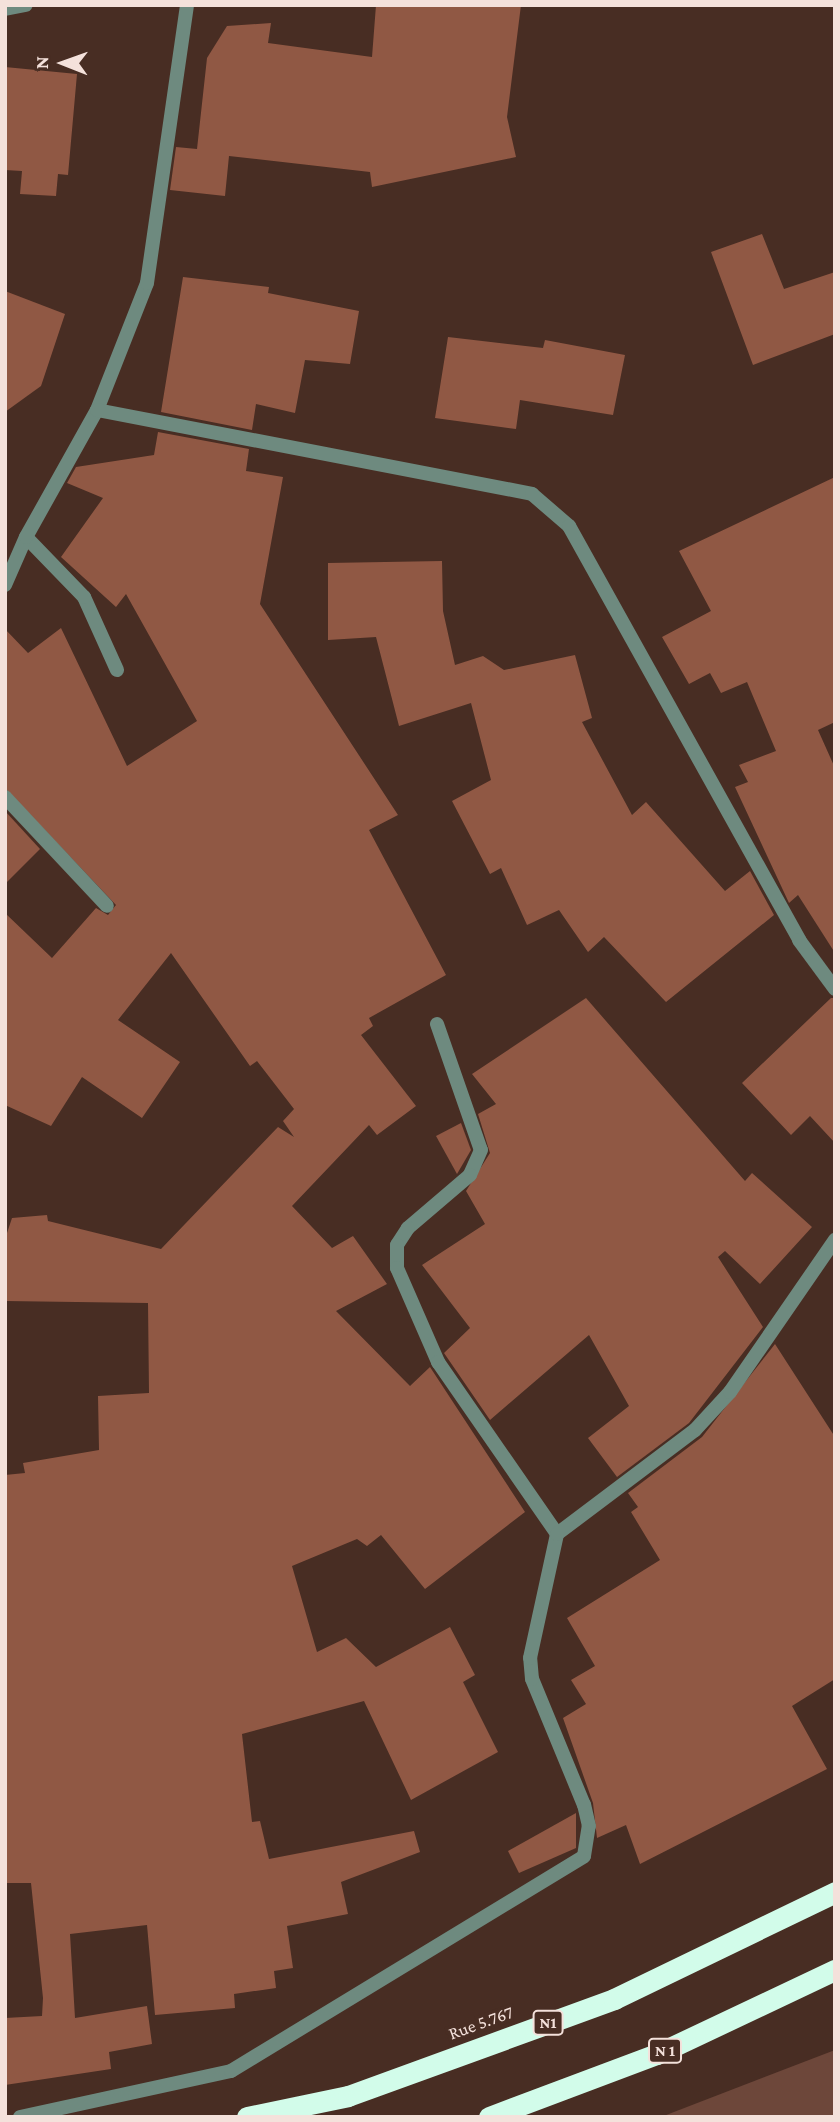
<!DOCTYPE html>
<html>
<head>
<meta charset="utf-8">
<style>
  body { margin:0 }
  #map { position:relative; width:840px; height:2122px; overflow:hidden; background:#482d23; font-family:"Crimson Pro",serif }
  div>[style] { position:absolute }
  .green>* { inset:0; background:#6d473a }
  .building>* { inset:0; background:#905844 }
  .street>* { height:14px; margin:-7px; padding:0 7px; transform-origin:7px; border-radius:7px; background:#6e8a7f }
  .highway>* { height:21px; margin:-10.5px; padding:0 10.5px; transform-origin:10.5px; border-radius:10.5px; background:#d2fcea }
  span { translate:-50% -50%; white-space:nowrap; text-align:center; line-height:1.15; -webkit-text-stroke:7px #482d23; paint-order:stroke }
  .shield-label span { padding:2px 5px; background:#482d23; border:2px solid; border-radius:5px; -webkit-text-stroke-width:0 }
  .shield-label { font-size:16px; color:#f4e1db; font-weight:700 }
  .street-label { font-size:18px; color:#f4e1db }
  .frame { position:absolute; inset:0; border:7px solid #f4e1db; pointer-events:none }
  .north { position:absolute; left:28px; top:28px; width:70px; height:70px; -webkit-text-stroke:5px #482d23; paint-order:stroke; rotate:271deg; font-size:19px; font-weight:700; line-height:28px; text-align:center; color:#f4e1db }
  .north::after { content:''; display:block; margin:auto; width:24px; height:32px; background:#f4e1db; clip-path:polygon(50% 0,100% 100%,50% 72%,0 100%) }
</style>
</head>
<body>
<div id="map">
  <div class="green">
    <i style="clip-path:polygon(835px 2050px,835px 2117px,661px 2117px)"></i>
  </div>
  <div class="building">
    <i style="clip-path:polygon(376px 5px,521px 5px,507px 117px,516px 157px,372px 187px,370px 172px,229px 156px,225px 196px,170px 190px,176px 147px,197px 149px,207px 58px,227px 26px,271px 23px,268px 43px,372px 57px)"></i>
    <i style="clip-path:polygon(5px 67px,77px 74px,68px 175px,58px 174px,56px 196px,20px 194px,22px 171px,5px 170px)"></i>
    <i style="clip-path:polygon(762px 234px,784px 289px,835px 272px,835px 334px,753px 365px,711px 252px)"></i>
    <i style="clip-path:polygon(183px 277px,269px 287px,268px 293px,359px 311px,350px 364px,305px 360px,295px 413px,256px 404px,252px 430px,161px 412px)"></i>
    <i style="clip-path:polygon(5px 291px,65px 314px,41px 386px,5px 412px)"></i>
    <i style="clip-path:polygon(448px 337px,543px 348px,545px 340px,625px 355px,613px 415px,520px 400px,516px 429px,435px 418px)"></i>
    <i style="clip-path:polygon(158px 432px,249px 449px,246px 471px,283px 477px,260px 604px,398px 815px,369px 830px,446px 975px,369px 1018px,373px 1026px,361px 1035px,416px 1106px,377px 1135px,369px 1125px,292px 1206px,332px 1248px,353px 1236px,387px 1284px,336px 1311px,410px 1386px,430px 1367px,525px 1512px,425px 1589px,381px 1535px,367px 1546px,357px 1539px,292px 1566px,317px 1652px,346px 1638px,376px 1667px,450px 1627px,475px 1675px,463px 1682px,498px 1752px,411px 1800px,364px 1701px,242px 1734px,252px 1822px,260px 1821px,269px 1859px,414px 1831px,420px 1852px,341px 1882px,348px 1914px,287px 1926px,293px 1968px,274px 1971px,276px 1988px,234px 1994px,235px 2008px,155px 2015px,147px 1925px,70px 1934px,75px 2018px,147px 2006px,152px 2044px,109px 2052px,111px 2069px,5px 2085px,5px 2018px,42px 2016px,43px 1998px,31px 1883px,5px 1883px,5px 1475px,25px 1473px,23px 1463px,99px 1450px,98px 1396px,149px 1393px,148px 1303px,5px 1301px,5px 1239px,12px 1218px,47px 1215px,48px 1221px,161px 1249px,278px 1127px,294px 1137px,283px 1121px,294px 1109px,257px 1061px,250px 1066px,171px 953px,118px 1020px,180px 1062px,142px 1118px,82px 1077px,51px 1126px,5px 1105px,5px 913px,52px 958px,96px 908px,108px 915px,116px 905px,5px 788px,5px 629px,28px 653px,61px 628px,127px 766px,197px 721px,126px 594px,116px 607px,61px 557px,103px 498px,67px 483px,76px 467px,154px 455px)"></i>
    <i style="clip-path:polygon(835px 477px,835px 722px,818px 730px,835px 768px,835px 953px,798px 895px,789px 903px,735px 787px,748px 782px,739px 765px,776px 751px,747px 682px,721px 693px,710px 673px,689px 684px,662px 637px,711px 611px,679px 551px)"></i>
    <i style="clip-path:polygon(442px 561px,443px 611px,455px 665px,483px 656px,504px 670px,575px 655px,592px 718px,582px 722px,632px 815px,646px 802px,725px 891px,750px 871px,774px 915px,666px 1002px,604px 937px,588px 952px,559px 910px,527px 925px,501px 868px,490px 874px,452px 801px,491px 780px,471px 703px,399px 726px,376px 637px,328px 640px,328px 563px)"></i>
    <i style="clip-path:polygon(5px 811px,40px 849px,5px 884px)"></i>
    <i style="clip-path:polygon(586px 998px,745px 1181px,752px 1173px,812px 1227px,760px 1284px,725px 1251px,718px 1257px,763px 1327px,689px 1423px,617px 1477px,588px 1438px,629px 1406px,589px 1335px,490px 1420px,444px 1353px,470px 1328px,422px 1265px,485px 1224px,466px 1191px,490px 1153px,478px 1114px,496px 1104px,472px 1074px)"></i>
    <i style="clip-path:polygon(831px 998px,835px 998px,835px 1143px,810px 1116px,791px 1135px,742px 1083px)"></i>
    <i style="clip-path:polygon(461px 1123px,471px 1150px,457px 1174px,436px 1136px)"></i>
    <i style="clip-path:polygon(775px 1344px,835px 1437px,835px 1679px,792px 1706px,827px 1769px,640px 1864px,626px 1825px,597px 1838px,593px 1803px,563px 1718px,586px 1704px,571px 1680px,595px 1666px,567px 1618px,660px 1560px,631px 1512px,638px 1507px,628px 1493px,702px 1437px)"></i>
    <i style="clip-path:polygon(576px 1813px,576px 1848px,519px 1873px,508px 1851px)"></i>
  </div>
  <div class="street">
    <i style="left:5px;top:9px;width:21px;rotate:-11deg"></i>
    <i style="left:97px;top:410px;width:136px;rotate:-68.5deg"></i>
    <i style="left:147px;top:283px;width:281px;rotate:-81.8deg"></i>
    <i style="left:5px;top:585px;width:52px;rotate:-66.4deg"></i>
    <i style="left:117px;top:670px;width:80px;rotate:-114.3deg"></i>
    <i style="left:84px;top:597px;width:83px;rotate:-134deg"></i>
    <i style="left:26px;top:537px;width:145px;rotate:-60.8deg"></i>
    <i style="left:97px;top:410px;width:443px;rotate:10.9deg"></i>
    <i style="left:532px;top:494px;width:49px;rotate:40.9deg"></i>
    <i style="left:569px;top:526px;width:474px;rotate:60.9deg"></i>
    <i style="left:799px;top:940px;width:61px;rotate:53.7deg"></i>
    <i style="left:5px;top:797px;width:149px;rotate:46.9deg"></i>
    <i style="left:437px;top:1024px;width:133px;rotate:70.8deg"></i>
    <i style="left:481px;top:1150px;width:27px;rotate:114deg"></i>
    <i style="left:470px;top:1175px;width:82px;rotate:139.5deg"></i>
    <i style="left:408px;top:1228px;width:20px;rotate:123deg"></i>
    <i style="left:397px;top:1245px;width:23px;rotate:90deg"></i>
    <i style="left:397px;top:1268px;width:103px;rotate:66.4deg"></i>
    <i style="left:438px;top:1362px;width:209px;rotate:55.3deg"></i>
    <i style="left:20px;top:2117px;width:216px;rotate:-12.3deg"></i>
    <i style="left:231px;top:2071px;width:413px;rotate:-31.3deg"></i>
    <i style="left:584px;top:1856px;width:30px;rotate:-81deg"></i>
    <i style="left:589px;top:1826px;width:22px;rotate:-103deg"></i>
    <i style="left:584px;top:1805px;width:136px;rotate:-112.4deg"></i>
    <i style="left:532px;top:1679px;width:21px;rotate:-95deg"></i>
    <i style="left:530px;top:1658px;width:127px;rotate:-77.7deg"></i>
    <i style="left:557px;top:1534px;width:173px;rotate:-37deg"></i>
    <i style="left:695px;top:1430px;width:52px;rotate:-47.4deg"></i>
    <i style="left:730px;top:1392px;width:185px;rotate:-55.4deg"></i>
  </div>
  <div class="highway">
    <i style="left:247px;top:2117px;width:103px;rotate:-11.7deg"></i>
    <i style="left:348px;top:2096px;width:283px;rotate:-20deg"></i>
    <i style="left:614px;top:1999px;width:246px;rotate:-25.8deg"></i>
    <i style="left:489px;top:2117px;width:179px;rotate:-20.6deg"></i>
    <i style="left:657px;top:2054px;width:197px;rotate:-25.3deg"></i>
  </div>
  <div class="shield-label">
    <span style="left:548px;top:2023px">N1</span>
    <span style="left:665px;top:2051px">N 1</span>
  </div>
  <div class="street-label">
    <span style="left:481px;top:2023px;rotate:-20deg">Rue 5.767</span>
  </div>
  <div class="frame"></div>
  <div class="north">N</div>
</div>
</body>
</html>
